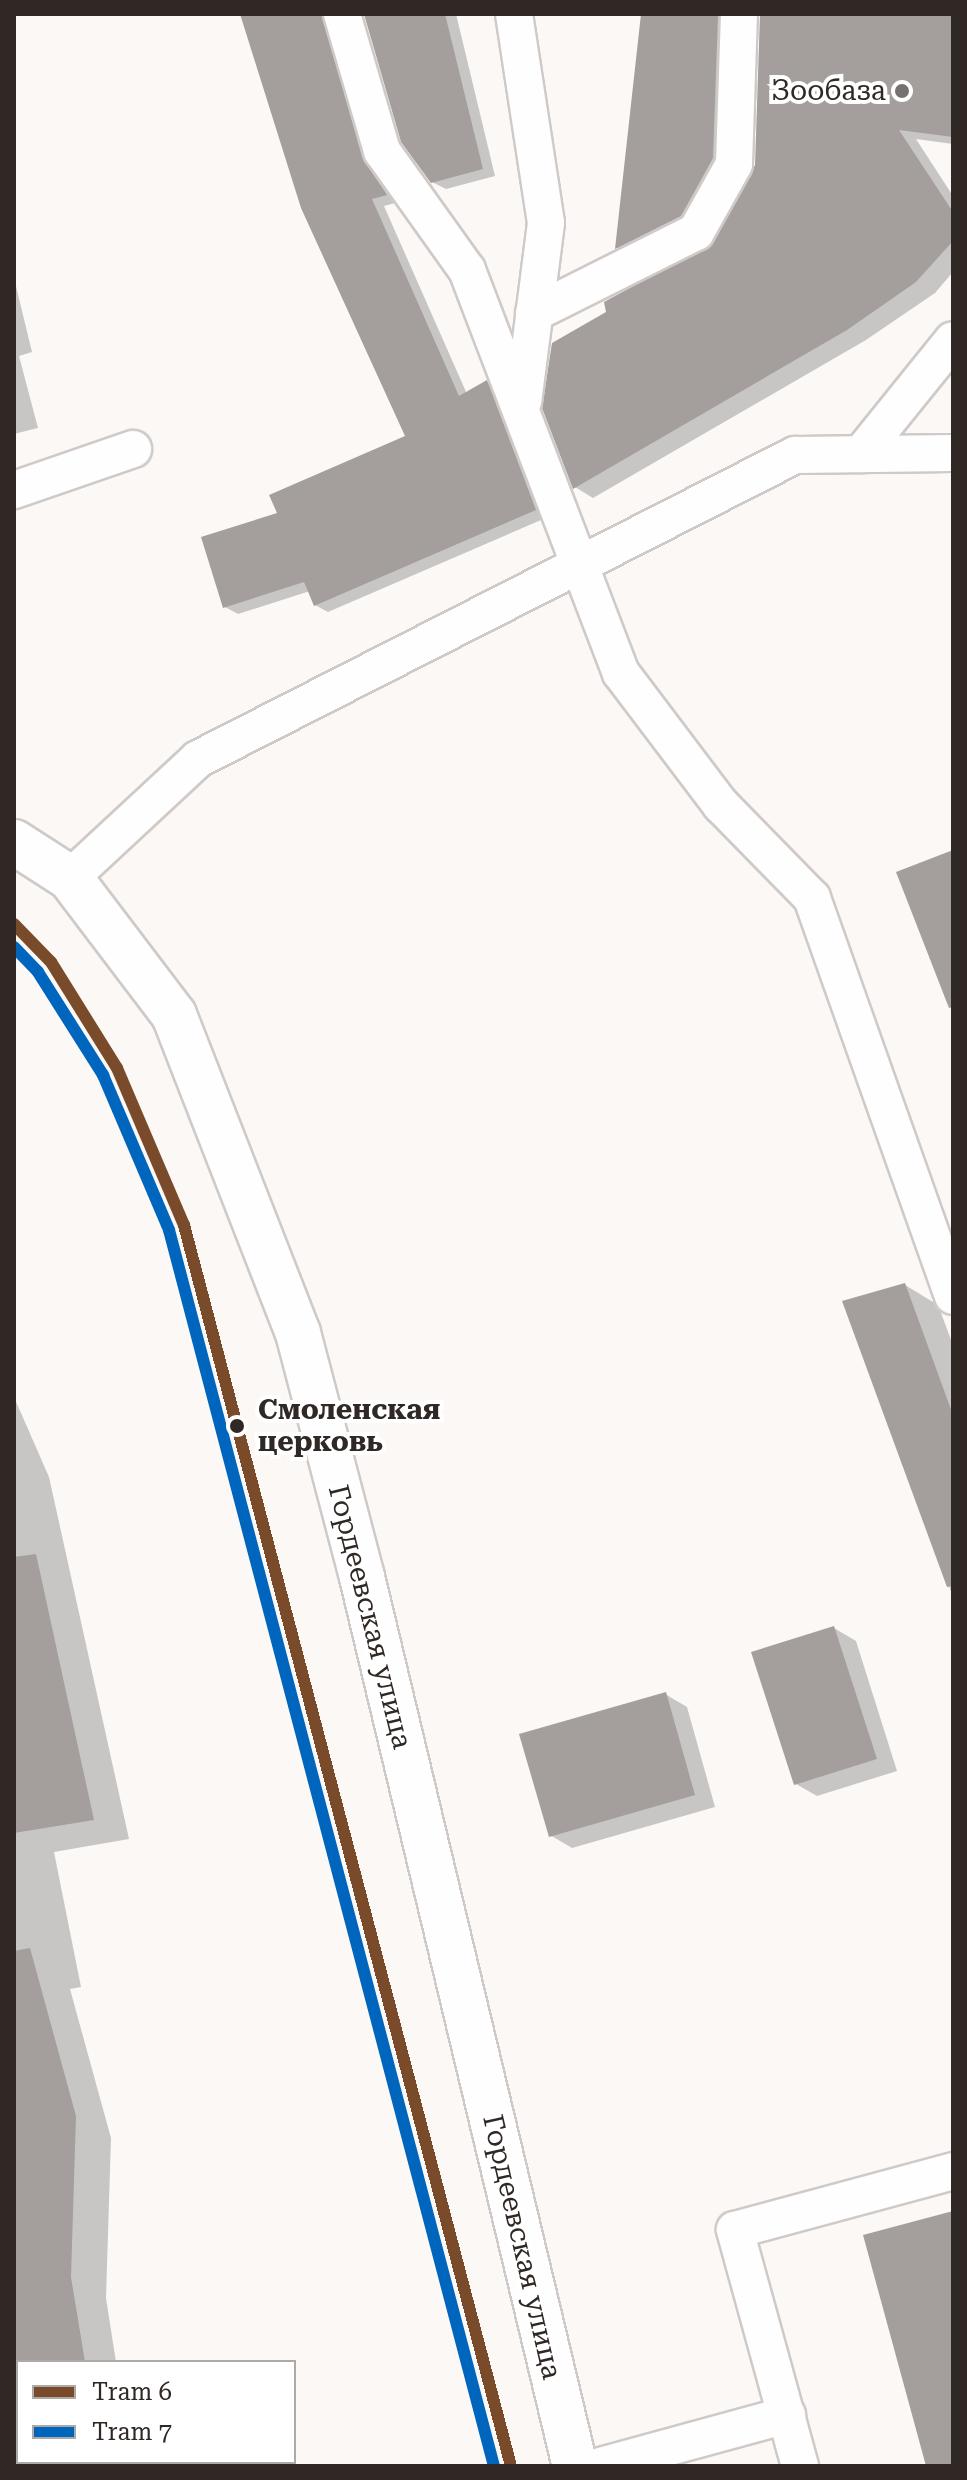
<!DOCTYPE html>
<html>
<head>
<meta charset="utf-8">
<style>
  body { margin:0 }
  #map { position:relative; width:967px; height:2480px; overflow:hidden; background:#fbf8f6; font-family:"Roboto Serif",serif }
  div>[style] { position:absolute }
  .shadow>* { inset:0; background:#0003 }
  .building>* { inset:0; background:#a49e9d }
  .roads { filter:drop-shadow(2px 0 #cfcac7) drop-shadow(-2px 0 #cfcac7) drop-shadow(0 2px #cfcac7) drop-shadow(0 -2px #cfcac7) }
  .service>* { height:36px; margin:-18px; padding:0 18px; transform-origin:18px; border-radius:18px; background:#fefefe }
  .minor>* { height:44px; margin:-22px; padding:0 22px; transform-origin:22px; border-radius:22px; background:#fefefe }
  .tram-1>* { height:12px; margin:-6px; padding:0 6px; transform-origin:6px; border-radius:6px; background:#7a4b2a }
  .tram-2>* { height:12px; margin:-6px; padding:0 6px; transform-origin:6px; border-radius:6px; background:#0065bd }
  .dots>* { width:22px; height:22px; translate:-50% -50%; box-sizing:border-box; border:4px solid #fff; border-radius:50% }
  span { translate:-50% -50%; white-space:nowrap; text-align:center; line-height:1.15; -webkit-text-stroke:8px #fff; paint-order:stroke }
  .poi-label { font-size:28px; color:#2f2824 }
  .right { translate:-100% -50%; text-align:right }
  .stop-label { font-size:28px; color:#2f2824; font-weight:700 }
  .left { translate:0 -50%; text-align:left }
  .street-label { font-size:28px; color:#2f2824 }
  .frame { position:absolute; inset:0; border:16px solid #2f2824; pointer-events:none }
  .legend { position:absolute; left:16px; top:2360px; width:280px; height:104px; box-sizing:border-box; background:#fff; border:2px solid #aca9a7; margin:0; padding:10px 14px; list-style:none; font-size:24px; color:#2f2824 }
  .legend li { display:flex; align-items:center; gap:16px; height:40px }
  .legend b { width:40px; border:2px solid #aca9a7 }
</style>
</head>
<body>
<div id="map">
  <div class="shadow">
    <i style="clip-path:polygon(242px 14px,336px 14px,399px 202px,384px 206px,467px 394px,487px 382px,500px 390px,548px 517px,328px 612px,315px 605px,310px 591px,238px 614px,225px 607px,279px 514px,408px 437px)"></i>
    <i style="clip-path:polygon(364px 14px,456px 14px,495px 176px,446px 189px,432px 182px,403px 141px)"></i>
    <i style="clip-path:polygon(643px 14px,743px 14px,732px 169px,700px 226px,636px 258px,617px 248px)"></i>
    <i style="clip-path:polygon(762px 14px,953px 14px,953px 144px,916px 139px,953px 196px,953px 272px,935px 293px,866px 340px,593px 498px,575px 487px,757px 165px)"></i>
    <i style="clip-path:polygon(14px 278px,32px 352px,19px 356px,38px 428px,14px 434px)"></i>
    <i style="clip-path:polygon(905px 1285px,938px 1305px,953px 1345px,953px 1597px,844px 1303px)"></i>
    <i style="clip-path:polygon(14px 1397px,49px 1477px,129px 1839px,54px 1852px,81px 1987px,70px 1989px,111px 2138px,106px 2298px,116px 2362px,18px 2362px,18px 2462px,145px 2466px,14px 2466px)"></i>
    <i style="clip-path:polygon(834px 1628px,856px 1641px,897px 1771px,817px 1796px,796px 1784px)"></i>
    <i style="clip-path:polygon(665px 1694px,687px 1707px,715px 1807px,572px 1848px,550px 1835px)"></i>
  </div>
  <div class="building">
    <i style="clip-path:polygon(240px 14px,322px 14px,362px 157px,387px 195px,372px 199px,459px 396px,487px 380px,536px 510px,314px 606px,304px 582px,223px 608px,201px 537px,277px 513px,269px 495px,405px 436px,301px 208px)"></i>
    <i style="clip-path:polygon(364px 14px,445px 14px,483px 169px,431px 183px,401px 142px)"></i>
    <i style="clip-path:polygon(641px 14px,718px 14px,713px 158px,681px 216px,615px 249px)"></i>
    <i style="clip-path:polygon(760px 14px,953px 14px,953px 137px,899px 130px,953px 212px,953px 241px,916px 282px,847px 330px,573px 489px,542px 408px,552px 343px,606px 312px,604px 302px,714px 242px,755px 165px)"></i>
    <i style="clip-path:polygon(953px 850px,953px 1007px,949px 1008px,896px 872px)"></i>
    <i style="clip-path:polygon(905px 1283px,953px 1415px,953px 1586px,947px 1587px,842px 1301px)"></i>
    <i style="clip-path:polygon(36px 1554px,94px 1820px,14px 1833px,14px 1557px)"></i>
    <i style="clip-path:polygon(834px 1626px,877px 1759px,794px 1785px,751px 1652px)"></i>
    <i style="clip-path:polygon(666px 1692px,695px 1795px,549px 1837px,519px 1734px)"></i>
    <i style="clip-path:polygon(30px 1948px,76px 2116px,71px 2277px,85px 2362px,14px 2362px,14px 1951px)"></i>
    <i style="clip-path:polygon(953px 2211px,953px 2466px,926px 2466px,863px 2235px)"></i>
  </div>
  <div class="roads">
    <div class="service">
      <i style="left:342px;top:14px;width:143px;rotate:73.7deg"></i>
      <i style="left:382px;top:151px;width:146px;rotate:54.5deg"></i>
      <i style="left:467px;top:270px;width:431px;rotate:69.1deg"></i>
      <i style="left:621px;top:673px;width:166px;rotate:52.9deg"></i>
      <i style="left:721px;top:805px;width:130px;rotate:45.6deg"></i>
      <i style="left:812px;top:898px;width:422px;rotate:70.5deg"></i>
      <i style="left:514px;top:14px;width:211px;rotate:81.3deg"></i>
      <i style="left:546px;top:223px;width:180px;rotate:97.3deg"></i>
      <i style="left:534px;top:313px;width:181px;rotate:-26.6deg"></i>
      <i style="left:696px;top:232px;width:78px;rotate:-60.8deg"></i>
      <i style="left:734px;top:164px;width:150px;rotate:-88.1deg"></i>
      <i style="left:861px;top:454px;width:146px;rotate:-51.1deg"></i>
      <i style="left:14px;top:490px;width:126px;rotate:-19deg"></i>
      <i style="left:70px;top:878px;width:175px;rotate:-42.9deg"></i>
      <i style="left:198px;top:759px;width:670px;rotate:-26.99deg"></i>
      <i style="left:795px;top:455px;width:158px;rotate:-0.7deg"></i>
      <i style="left:600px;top:2466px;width:194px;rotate:-15.3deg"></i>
      <i style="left:800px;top:2466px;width:245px;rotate:-105.4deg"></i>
      <i style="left:735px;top:2230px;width:226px;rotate:-15.1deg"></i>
    </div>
    <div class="minor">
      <i style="left:14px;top:842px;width:67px;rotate:32.7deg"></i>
      <i style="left:70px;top:878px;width:172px;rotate:52.8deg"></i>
      <i style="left:174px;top:1015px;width:341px;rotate:68.7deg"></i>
      <i style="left:298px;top:1333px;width:252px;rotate:75.3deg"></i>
      <i style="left:362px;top:1577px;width:914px;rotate:76.53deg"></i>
    </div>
  </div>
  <div class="tram-1">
    <i style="left:14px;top:924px;width:53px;rotate:45.8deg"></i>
    <i style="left:51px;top:962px;width:125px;rotate:58.1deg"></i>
    <i style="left:117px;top:1068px;width:171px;rotate:66.9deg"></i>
    <i style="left:184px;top:1225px;width:1283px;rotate:75.24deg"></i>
  </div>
  <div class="tram-2">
    <i style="left:14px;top:947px;width:35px;rotate:46deg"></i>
    <i style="left:38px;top:972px;width:122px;rotate:57.7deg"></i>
    <i style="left:103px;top:1075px;width:168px;rotate:66.9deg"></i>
    <i style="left:169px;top:1230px;width:1278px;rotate:75.27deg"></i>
  </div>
  <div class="dots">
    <i style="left:902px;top:91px;background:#76716e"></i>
    <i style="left:237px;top:1426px;background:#2f2824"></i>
  </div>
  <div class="poi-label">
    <span class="right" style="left:886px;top:91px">Зообаза</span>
  </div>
  <div class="stop-label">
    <span class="left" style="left:258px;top:1426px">Смоленская<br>церковь</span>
  </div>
  <div class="street-label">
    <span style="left:370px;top:1617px;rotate:76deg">Гордеевская улица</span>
    <span style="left:522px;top:2247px;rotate:77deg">Гордеевская улица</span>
  </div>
  <div class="frame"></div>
  <ul class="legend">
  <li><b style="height:10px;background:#7a4b2a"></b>Tram 6</li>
  <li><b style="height:10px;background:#0065bd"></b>Tram 7</li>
  </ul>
</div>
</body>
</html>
